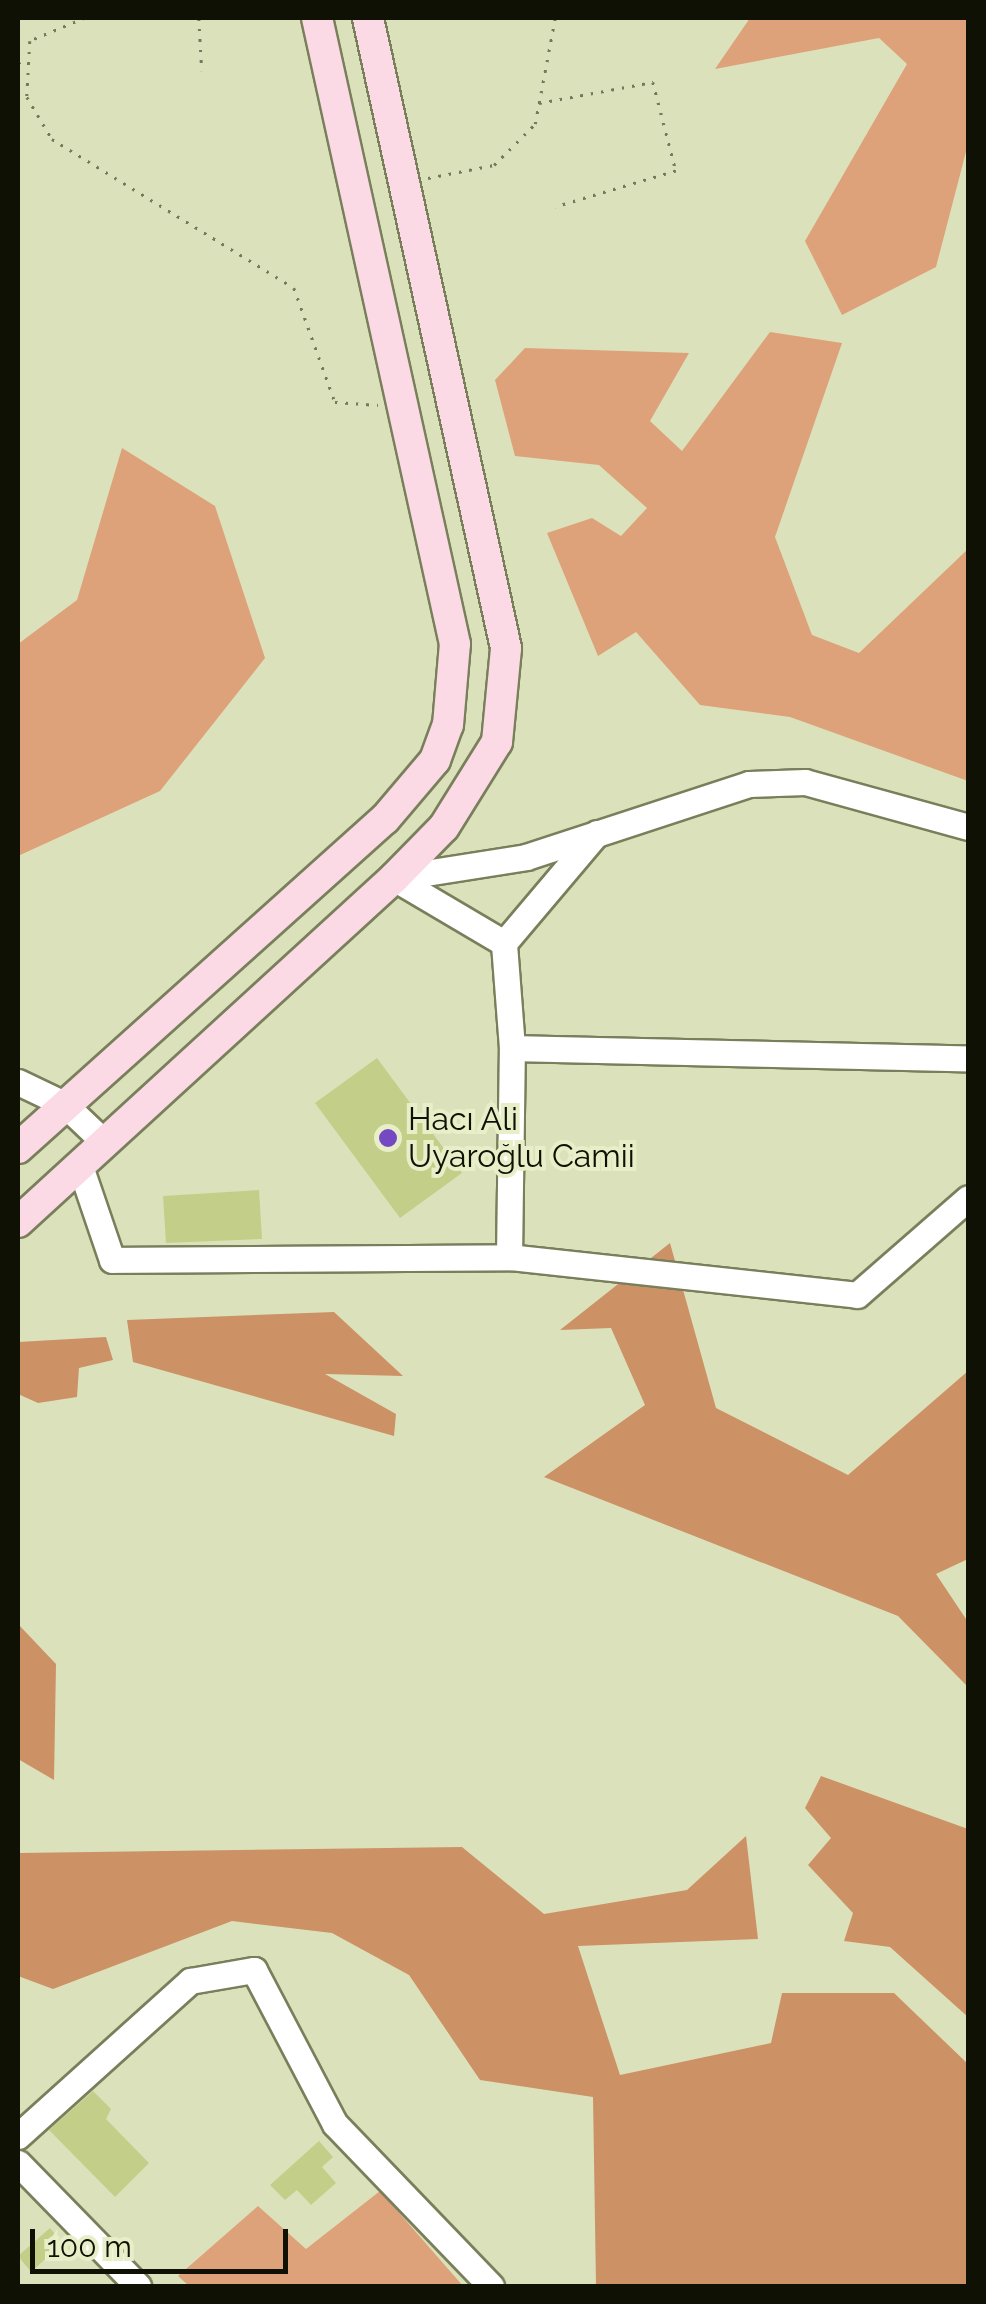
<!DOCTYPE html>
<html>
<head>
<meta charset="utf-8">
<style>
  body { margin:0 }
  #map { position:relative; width:986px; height:2304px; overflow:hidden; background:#dbe2bb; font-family:Raleway,sans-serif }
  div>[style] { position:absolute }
  .green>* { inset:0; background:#dda27a }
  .forest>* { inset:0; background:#cd9166 }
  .building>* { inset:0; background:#c3cf88 }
  .path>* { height:2.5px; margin-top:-1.25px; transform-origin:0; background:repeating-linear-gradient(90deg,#74785f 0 2.5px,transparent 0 10.5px) }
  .roads { filter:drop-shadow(2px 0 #797f5b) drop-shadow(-2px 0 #797f5b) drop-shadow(0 2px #797f5b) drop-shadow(0 -2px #797f5b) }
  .minor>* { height:25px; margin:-12.5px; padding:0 12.5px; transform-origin:12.5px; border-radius:12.5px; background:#fff }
  .major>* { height:30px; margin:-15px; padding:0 15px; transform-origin:15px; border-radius:15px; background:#fbdae6 }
  .dots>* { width:28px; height:28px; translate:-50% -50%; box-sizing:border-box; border:5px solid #e8efc8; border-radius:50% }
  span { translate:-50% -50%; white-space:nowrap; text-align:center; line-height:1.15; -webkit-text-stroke:8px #e8efc8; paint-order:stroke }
  .poi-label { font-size:32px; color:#0f1104 }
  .left { translate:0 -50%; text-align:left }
  .frame { position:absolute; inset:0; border:20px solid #0f1104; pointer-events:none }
  .scale { position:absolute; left:30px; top:2229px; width:258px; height:45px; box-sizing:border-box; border:5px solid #0f1104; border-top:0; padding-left:12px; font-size:30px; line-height:35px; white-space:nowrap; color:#0f1104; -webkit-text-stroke:8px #e8efc8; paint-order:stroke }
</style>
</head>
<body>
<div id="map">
  <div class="green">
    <i style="clip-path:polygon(750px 18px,968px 18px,968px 144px,936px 267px,842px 315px,805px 241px,907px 64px,879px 38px,715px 69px)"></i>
    <i style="clip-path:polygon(770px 332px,842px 343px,775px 537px,812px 635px,859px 653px,968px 549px,968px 781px,790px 717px,700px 705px,636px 632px,598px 656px,547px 533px,592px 518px,621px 536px,647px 508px,599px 465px,515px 456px,495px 380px,525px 348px,689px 353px,650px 421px,682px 451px)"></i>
    <i style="clip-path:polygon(122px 448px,215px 506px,265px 658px,160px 791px,18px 856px,18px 644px,77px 600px)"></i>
    <i style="clip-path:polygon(380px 2191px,463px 2286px,189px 2286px,178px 2276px,258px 2206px,306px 2249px)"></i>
  </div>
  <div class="forest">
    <i style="clip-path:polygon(670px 1243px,716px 1408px,848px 1475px,968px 1371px,968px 1559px,936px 1574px,968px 1622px,968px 1687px,898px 1616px,544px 1477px,645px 1405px,611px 1328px,560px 1330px)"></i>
    <i style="clip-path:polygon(334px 1312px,403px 1376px,325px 1374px,396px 1414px,394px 1436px,133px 1362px,127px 1320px)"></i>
    <i style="clip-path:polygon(106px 1337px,113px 1360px,79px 1368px,77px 1397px,38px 1403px,18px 1394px,18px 1342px)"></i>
    <i style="clip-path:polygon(18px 1624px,56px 1664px,54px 1780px,18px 1759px)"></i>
    <i style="clip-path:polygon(821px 1776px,968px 1829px,968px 2017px,890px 1947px,844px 1941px,853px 1913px,808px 1865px,831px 1838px,805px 1808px)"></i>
    <i style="clip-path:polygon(746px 1836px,758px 1939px,578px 1946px,620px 2075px,771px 2043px,782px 1993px,894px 1993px,968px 2064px,968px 2286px,596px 2286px,593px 2097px,480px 2080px,409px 1975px,332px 1933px,232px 1921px,53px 1989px,18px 1976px,18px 1853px,462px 1847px,544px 1914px,687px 1890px)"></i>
  </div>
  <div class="building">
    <i style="clip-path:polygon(377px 1058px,462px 1173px,400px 1218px,315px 1103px)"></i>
    <i style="clip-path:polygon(259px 1190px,262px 1239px,166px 1243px,163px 1196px)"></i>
    <i style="clip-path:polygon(93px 2091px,111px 2109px,106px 2119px,149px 2163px,115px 2197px,49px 2130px)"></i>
    <i style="clip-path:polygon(319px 2141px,333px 2157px,322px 2167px,336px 2183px,311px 2205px,297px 2190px,285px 2200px,270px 2185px)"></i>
    <i style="clip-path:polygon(50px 2228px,63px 2243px,31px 2272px,18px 2256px)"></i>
  </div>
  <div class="path">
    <i style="left:85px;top:18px;width:60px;rotate:157.3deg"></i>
    <i style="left:30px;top:41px;width:56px;rotate:93.1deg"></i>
    <i style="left:27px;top:97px;width:49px;rotate:59.2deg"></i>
    <i style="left:52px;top:139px;width:284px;rotate:31.6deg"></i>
    <i style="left:294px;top:288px;width:121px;rotate:70.2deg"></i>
    <i style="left:335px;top:402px;width:43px;rotate:4deg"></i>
    <i style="left:199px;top:18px;width:53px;rotate:86.8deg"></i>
    <i style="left:18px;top:63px;width:9px;rotate:18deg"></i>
    <i style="left:539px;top:103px;width:116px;rotate:-10.4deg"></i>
    <i style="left:653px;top:82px;width:92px;rotate:75.5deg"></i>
    <i style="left:676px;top:171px;width:126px;rotate:163.4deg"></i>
    <i style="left:428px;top:178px;width:67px;rotate:-11.1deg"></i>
    <i style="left:494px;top:165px;width:58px;rotate:-45deg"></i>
    <i style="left:535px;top:124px;width:108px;rotate:-79.3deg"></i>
  </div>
  <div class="roads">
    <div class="minor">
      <i style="left:394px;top:878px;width:134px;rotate:-9deg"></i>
      <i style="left:526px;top:857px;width:235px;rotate:-18.1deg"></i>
      <i style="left:749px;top:784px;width:56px;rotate:-2deg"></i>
      <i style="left:805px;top:782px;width:169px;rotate:15.4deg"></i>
      <i style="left:394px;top:878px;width:128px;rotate:30.6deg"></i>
      <i style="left:512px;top:1048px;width:105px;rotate:-94.4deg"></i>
      <i style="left:504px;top:943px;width:144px;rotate:-49.8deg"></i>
      <i style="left:18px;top:1082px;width:51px;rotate:25.6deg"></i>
      <i style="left:64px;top:1104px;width:57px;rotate:43.6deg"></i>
      <i style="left:80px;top:1166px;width:99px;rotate:71.2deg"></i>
      <i style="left:112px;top:1260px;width:397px;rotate:-0.4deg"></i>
      <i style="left:509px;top:1257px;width:350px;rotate:6.2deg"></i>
      <i style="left:857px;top:1295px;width:147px;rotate:-41.1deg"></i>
      <i style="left:509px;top:1257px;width:209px;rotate:-89.2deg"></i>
      <i style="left:512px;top:1048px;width:456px;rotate:1.3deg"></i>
      <i style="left:18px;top:2136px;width:232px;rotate:-42deg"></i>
      <i style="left:190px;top:1981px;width:65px;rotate:-9.8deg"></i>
      <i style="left:254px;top:1970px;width:174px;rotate:62.3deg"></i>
      <i style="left:335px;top:2124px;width:225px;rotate:46.1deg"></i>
      <i style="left:18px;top:2163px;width:172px;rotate:45.7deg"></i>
    </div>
    <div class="major">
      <i style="left:18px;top:1148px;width:493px;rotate:-41.9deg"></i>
      <i style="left:385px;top:819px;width:77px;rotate:-49.7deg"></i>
      <i style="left:435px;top:760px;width:37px;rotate:-70deg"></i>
      <i style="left:448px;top:725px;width:81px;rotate:-85.1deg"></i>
      <i style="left:455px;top:644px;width:641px;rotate:-102.43deg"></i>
      <i style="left:18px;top:1222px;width:510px;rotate:-42.46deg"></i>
      <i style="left:394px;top:878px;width:71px;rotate:-45.6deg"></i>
      <i style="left:444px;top:827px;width:100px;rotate:-58.1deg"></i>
      <i style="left:497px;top:742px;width:94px;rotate:-84.5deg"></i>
      <i style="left:506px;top:648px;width:645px;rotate:-102.36deg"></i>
    </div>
  </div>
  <div class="dots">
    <i style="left:388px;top:1138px;background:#7549c2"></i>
  </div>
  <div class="poi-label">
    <span class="left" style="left:408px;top:1138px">Hacı Ali<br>Uyaroğlu Camii</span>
  </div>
  <div class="frame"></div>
  <div class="scale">100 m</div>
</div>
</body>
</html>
